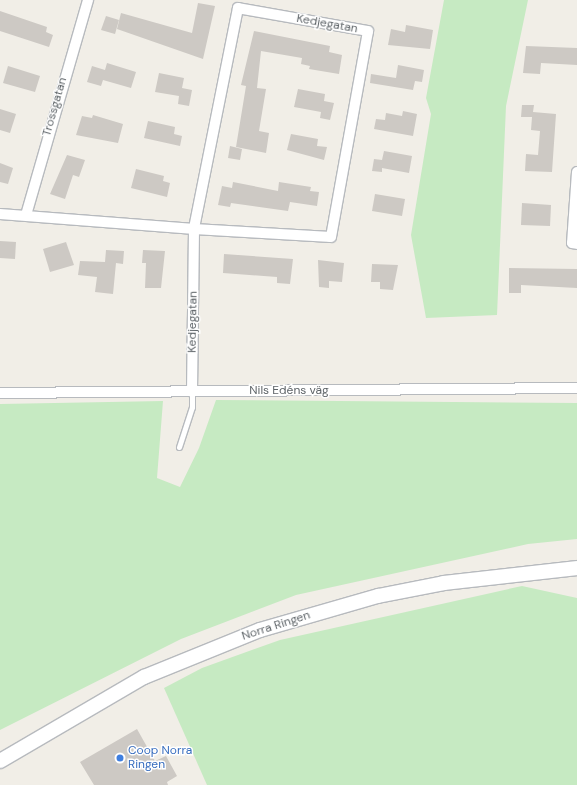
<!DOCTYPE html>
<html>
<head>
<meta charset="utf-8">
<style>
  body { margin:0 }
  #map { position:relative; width:577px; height:785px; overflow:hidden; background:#f1eee7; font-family:"DM Sans",sans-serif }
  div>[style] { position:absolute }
  .green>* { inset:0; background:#c6eac2 }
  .building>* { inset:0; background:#cdc9c4 }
  .roads { filter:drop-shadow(1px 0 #b7babe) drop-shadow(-1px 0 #b7babe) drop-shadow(0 1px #b7babe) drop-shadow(0 -1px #b7babe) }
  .lane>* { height:5px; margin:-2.5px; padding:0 2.5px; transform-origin:2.5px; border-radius:2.5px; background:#fff }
  .street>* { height:10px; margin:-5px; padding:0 5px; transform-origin:5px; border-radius:5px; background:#fff }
  .secondary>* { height:14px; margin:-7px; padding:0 7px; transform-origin:7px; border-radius:7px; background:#fff }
  .dots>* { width:11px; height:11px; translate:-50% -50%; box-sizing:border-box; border:2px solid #fff; border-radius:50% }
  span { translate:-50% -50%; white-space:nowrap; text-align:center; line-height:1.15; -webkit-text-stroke:3px #fff; paint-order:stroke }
  .street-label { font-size:12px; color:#5e6468 }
  .shop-label { font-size:12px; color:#366cbe }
  .left { translate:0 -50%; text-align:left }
</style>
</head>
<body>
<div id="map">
  <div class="green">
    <i style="clip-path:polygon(444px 0,528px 0,506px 106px,497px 315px,426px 318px,411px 235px,431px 114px,426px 98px)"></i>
    <i style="clip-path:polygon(216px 400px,577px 403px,577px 539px,528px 544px,296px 595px,181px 639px,0 730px,0 404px,163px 401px,157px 478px,180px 487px,199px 448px)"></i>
    <i style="clip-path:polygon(522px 586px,577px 598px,577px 785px,207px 785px,164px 688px,202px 668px,280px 640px)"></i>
  </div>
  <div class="building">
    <i style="clip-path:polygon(198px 3px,215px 6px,203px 59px,117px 29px,121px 13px,192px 33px)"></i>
    <i style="clip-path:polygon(0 11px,47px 27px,46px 32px,53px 35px,49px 47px,0 31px)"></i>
    <i style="clip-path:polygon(106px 16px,119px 20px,115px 34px,101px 30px)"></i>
    <i style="clip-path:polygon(406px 25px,433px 30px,430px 49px,388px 45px,391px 29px,405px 32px)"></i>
    <i style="clip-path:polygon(254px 31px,330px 46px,329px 52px,342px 55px,339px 74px,309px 69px,310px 66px,301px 64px,302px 58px,261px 51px,257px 88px,266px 89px,259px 131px,269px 133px,266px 153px,236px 147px,246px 86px,241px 85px)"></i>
    <i style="clip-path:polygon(526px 46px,577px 48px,577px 65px,541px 63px,540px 74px,523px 73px)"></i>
    <i style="clip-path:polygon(107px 63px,136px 72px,131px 88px,103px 80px,101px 86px,87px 82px,92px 66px,105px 70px)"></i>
    <i style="clip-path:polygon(398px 65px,424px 70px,422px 82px,415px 81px,413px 90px,370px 83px,371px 74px,396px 78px)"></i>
    <i style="clip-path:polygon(8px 66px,40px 76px,35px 92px,3px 83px)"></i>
    <i style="clip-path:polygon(159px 73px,184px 78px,182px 88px,192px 90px,189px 106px,178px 104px,179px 96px,155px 92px)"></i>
    <i style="clip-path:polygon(298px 89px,325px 94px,324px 101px,334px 103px,330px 120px,320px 118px,321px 112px,294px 107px)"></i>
    <i style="clip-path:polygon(522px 105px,534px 105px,533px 112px,556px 114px,552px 172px,525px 171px,526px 154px,538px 155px,540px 131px,531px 130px,532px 117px,521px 117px)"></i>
    <i style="clip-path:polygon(0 109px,16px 114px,10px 133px,0 130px)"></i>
    <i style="clip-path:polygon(403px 111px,417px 114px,413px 136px,374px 129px,376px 119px,385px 120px,386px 113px,402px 116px)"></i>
    <i style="clip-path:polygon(93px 115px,123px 124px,118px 143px,76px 135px,82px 116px,92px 118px)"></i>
    <i style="clip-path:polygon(148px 121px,175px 127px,174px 134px,182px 136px,180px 146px,144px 138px)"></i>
    <i style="clip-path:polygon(291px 134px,318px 139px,317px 146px,327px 147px,324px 160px,287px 150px)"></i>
    <i style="clip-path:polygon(230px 146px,242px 149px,240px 160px,228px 158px)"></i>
    <i style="clip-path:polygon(384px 151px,412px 156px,409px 173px,382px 168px,382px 172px,372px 171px,374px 159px,382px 160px)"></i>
    <i style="clip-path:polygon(67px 155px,85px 160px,79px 177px,73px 175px,65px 199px,50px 194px)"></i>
    <i style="clip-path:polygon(0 163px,13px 168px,8px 184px,0 182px)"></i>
    <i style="clip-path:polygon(136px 169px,164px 176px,163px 181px,170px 183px,167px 197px,131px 188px)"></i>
    <i style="clip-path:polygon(233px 182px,278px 191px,279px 182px,311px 187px,310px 191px,319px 192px,317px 206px,290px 202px,288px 211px,231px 203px,230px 207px,218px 205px,222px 186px,232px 188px)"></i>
    <i style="clip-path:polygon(375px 194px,405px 199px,402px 216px,372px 211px)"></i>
    <i style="clip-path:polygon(522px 203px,551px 205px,550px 226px,521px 225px)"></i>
    <i style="clip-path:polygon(0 241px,16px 242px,15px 259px,0 258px)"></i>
    <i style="clip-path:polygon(66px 242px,74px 265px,50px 272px,43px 249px)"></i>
    <i style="clip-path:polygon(106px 250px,124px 251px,123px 264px,116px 263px,113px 294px,95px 292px,97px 277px,78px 275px,80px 261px,105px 262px)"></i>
    <i style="clip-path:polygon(143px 250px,165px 251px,161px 288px,145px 288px,146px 263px,142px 263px)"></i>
    <i style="clip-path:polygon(224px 254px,293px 259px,290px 284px,277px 283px,277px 277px,223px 273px)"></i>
    <i style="clip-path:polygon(318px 260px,344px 263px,342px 282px,329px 281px,329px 288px,319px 287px)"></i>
    <i style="clip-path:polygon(372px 264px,398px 265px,393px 290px,380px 289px,380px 282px,371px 282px)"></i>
    <i style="clip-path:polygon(509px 268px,577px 269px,577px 288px,521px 285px,521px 293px,509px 293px)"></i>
    <i style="clip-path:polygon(137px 729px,155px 761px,166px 756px,177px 776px,167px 782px,168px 785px,94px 785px,80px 762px)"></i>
  </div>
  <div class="roads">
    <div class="lane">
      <i style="left:179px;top:447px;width:42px;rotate:-72deg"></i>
      <i style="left:192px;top:407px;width:15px;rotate:-90deg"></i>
    </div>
    <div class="street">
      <i style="left:577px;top:172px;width:71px;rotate:94deg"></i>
      <i style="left:572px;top:243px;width:5px;rotate:11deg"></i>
      <i style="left:0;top:214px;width:195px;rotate:4.4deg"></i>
      <i style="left:194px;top:229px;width:137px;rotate:3.3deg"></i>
      <i style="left:331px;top:237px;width:209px;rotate:-79.8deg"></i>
      <i style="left:368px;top:31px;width:132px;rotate:-170deg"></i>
      <i style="left:238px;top:8px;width:225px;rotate:101.3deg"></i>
      <i style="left:194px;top:229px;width:163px;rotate:90.7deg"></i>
      <i style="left:26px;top:215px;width:224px;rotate:-73.9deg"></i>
      <i style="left:0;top:393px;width:577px;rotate:-0.5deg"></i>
    </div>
    <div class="secondary">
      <i style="left:0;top:761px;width:167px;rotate:-30.3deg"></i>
      <i style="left:144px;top:677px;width:125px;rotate:-22.1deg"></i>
      <i style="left:260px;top:630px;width:123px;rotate:-16.1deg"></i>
      <i style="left:378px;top:596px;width:67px;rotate:-11.1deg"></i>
      <i style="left:444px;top:583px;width:134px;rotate:-6.4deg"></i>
    </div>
  </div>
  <div class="dots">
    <i style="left:120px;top:758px;background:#3f7fe0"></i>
  </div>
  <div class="street-label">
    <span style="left:327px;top:24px;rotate:10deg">Kedjegatan</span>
    <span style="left:55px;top:107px;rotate:-74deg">Trossgatan</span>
    <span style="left:193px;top:322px;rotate:-89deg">Kedjegatan</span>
    <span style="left:289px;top:391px">Nils Edéns väg</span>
    <span style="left:276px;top:626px;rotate:-18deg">Norra Ringen</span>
  </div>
  <div class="shop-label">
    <span class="left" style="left:128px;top:758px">Coop Norra<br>Ringen</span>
  </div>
</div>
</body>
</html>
